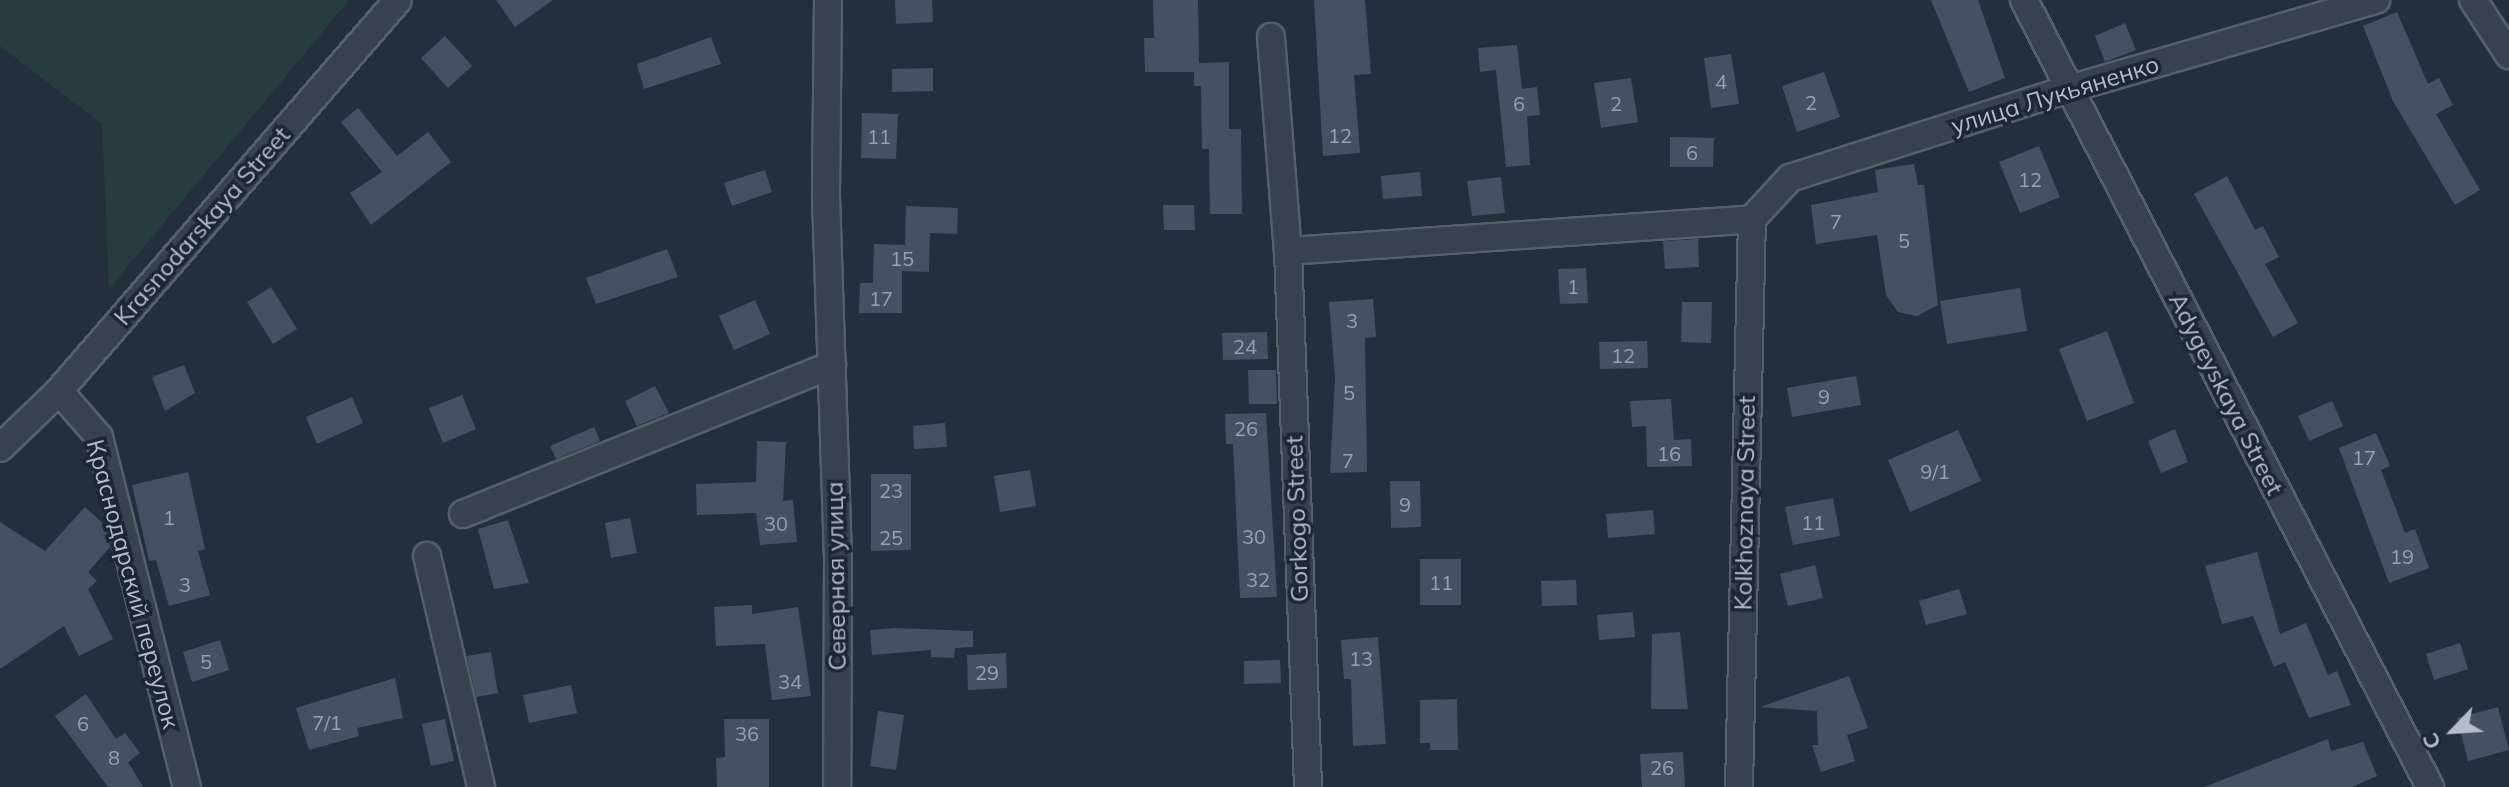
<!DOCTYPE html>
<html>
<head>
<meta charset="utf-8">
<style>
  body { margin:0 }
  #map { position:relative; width:2509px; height:787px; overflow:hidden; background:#242f3e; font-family:Mulish,sans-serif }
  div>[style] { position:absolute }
  .green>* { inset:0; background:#263c3f }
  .building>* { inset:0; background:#455162 }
  .roads { filter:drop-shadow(2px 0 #565f6c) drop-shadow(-2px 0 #565f6c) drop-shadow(0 2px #565f6c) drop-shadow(0 -2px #565f6c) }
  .minor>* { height:26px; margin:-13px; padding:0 13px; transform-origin:13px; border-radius:13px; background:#38414e }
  span { translate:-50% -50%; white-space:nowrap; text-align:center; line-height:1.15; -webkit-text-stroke:7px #1d2633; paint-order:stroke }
  .number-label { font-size:20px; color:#98a1af }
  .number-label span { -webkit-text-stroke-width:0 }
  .street-label { font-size:24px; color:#b4bcc9 }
  .north { position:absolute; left:2413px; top:691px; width:80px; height:80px; -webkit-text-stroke:6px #1d2633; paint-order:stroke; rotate:245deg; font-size:22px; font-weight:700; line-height:32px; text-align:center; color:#b4bcc9 }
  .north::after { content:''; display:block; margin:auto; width:28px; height:36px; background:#b4bcc9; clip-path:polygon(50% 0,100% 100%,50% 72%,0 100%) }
</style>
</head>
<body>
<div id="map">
  <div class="green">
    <i style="clip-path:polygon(0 0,349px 0,109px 289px,102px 124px,0 46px)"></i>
  </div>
  <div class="building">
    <i style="clip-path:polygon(496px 0,553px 0,515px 27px)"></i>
    <i style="clip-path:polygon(895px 0,932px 0,933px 22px,896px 24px)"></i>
    <i style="clip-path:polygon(1153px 0,1198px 0,1199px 63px,1229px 62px,1229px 129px,1241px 129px,1242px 214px,1210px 214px,1209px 149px,1202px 149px,1201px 86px,1194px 86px,1194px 72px,1145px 72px,1144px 38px,1154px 38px)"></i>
    <i style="clip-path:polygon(1314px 0,1365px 0,1371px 74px,1354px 75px,1360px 153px,1323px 156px)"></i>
    <i style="clip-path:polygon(1931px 0,1978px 0,2005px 78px,1969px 92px)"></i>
    <i style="clip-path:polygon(2397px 12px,2428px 84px,2439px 78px,2453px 105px,2436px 114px,2480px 190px,2455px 205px,2393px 101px,2363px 26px)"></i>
    <i style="clip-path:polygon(2125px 23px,2136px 50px,2105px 62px,2095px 36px)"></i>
    <i style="clip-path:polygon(445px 36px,472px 66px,448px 88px,421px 58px)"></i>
    <i style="clip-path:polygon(711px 37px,721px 64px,644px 89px,637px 64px)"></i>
    <i style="clip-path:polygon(1517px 45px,1522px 89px,1537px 87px,1540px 115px,1527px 116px,1530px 165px,1506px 167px,1496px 70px,1480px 72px,1478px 48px)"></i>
    <i style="clip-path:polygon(1731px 54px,1739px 104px,1711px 108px,1704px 58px)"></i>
    <i style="clip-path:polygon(933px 68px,933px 91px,892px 92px,892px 69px)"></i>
    <i style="clip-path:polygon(1824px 72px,1840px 117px,1797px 132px,1782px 86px)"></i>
    <i style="clip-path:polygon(1631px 78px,1638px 122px,1601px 128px,1594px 83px)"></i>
    <i style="clip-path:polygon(358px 108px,397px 156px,428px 132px,451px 162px,371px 225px,350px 193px,382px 172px,341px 122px)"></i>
    <i style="clip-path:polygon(862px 113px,898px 114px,896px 159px,861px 158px)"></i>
    <i style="clip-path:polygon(1670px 137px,1714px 138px,1713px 167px,1670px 167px)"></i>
    <i style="clip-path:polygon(2039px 146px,2060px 197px,2020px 213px,1999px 162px)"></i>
    <i style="clip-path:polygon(1914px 164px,1918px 185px,1924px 185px,1938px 305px,1917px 316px,1898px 312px,1886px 295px,1877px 235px,1816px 244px,1811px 205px,1878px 192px,1875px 170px)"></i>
    <i style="clip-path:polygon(765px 170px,772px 192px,732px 206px,724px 183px)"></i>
    <i style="clip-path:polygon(1420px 172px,1422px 196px,1383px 199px,1381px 176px)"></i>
    <i style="clip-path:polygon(2227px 176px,2255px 230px,2263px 226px,2279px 257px,2265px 264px,2298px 323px,2273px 337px,2194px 194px)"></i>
    <i style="clip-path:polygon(1501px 177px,1505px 213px,1472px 216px,1467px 181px)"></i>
    <i style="clip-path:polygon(1163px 205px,1194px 205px,1195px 230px,1164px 230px)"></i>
    <i style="clip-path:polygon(906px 206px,958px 208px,957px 234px,930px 233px,929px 272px,902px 271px,902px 313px,859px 313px,860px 283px,873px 283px,874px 244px,905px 245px)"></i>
    <i style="clip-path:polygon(1698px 239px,1699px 267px,1665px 269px,1663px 241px)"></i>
    <i style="clip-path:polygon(667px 249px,678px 277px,596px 304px,586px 278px)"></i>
    <i style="clip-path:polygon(1586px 268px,1588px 303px,1560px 304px,1558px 269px)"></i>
    <i style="clip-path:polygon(271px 287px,297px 329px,273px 344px,247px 302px)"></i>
    <i style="clip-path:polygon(2020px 288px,2027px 331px,1947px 344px,1940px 301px)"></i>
    <i style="clip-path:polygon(1373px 299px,1376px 337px,1365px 338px,1367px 472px,1330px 473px,1335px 378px,1329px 302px)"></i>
    <i style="clip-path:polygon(755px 300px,770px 334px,734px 350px,719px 316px)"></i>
    <i style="clip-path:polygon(1682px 302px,1712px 302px,1711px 343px,1681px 342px)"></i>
    <i style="clip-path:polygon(2107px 331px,2134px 403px,2087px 421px,2059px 349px)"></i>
    <i style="clip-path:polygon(1267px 332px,1268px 359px,1223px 360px,1222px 333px)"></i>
    <i style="clip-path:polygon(1647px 341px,1648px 368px,1600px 369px,1599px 342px)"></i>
    <i style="clip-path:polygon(184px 365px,195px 393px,165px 411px,152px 377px)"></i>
    <i style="clip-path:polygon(1248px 370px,1276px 370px,1277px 404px,1249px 404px)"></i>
    <i style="clip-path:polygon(1856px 376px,1861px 405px,1792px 417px,1787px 388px)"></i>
    <i style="clip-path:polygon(655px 386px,669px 413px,637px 426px,625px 401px)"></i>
    <i style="clip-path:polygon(462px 395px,476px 429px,443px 443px,429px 408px)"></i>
    <i style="clip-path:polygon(352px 397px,363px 423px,317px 444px,306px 417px)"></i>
    <i style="clip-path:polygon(1671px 399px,1674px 440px,1691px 439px,1692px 466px,1647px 467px,1646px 426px,1632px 427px,1630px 401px)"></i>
    <i style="clip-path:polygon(2332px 401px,2343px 426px,2309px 441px,2298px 416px)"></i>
    <i style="clip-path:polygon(1266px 413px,1277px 597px,1240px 598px,1233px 444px,1226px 444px,1225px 414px)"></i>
    <i style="clip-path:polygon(945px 423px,947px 447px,914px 449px,913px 426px)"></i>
    <i style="clip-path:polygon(594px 427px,600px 441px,556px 459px,550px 446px)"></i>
    <i style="clip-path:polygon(2175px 429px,2188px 462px,2161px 473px,2148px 441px)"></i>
    <i style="clip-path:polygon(1958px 430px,1981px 481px,1910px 512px,1888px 460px)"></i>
    <i style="clip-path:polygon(2376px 433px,2390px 466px,2381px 470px,2405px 533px,2415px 529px,2429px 568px,2389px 583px,2339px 448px)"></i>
    <i style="clip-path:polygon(757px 441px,786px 442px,783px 501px,793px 500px,797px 542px,760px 545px,756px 513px,697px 515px,696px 484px,756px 482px)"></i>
    <i style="clip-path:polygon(1030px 470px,1036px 506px,1000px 512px,994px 476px)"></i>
    <i style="clip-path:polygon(188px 472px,205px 549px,198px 551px,210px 595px,169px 606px,156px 560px,149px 561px,132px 485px)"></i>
    <i style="clip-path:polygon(871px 474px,911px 474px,911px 550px,871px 551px)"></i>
    <i style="clip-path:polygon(1390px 481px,1420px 481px,1421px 527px,1391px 528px)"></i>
    <i style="clip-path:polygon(1833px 498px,1840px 536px,1793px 545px,1785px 507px)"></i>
    <i style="clip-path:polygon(85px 507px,105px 525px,110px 547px,88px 572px,97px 581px,88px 589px,113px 639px,79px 656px,64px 626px,0 669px,0 522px,45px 551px)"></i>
    <i style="clip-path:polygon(1653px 510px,1655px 534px,1608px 538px,1606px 514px)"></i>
    <i style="clip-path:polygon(630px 518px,637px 553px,611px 558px,605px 523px)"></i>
    <i style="clip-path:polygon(508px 520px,529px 583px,494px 589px,478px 529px)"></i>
    <i style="clip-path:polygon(2257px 552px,2280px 634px,2306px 623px,2328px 675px,2337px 671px,2351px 705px,2309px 718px,2285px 662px,2274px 667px,2253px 616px,2222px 624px,2205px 566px)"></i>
    <i style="clip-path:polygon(1420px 559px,1461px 559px,1461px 605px,1420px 605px)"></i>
    <i style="clip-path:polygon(1815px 565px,1823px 598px,1788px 606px,1780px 574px)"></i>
    <i style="clip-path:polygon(1576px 580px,1577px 605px,1542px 606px,1541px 581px)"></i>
    <i style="clip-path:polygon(1959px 589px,1967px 614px,1926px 625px,1919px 601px)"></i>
    <i style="clip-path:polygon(752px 605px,752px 614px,798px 607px,811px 696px,772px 700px,765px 644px,716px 646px,714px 607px)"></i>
    <i style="clip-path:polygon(1633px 612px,1635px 637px,1599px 640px,1597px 615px)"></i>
    <i style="clip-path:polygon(895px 628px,973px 631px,973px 647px,955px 648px,954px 658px,931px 657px,931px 650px,872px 655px,870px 630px)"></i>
    <i style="clip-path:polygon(1680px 632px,1688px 709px,1651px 709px,1652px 634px)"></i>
    <i style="clip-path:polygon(1378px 637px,1386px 744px,1353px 746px,1351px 679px,1344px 679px,1341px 640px)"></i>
    <i style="clip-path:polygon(220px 640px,229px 670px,192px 682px,183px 652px)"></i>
    <i style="clip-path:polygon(2460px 643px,2468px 669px,2434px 680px,2426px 654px)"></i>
    <i style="clip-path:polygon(491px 652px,498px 693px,476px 697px,467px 656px)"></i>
    <i style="clip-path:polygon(1006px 653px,1007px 688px,968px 690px,967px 655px)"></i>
    <i style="clip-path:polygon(1280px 660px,1281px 683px,1244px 684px,1244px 661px)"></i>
    <i style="clip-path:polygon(1849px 676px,1868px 728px,1847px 735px,1855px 761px,1821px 772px,1812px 745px,1818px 745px,1817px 711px,1760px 707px)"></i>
    <i style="clip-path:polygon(395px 678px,403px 718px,357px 728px,359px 736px,309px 750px,296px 708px)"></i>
    <i style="clip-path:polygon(571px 685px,577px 713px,529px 723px,523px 695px)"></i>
    <i style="clip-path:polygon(86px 694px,116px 739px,125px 733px,140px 753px,128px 762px,143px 787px,108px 787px,55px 716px)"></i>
    <i style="clip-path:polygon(1457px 699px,1458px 750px,1430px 750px,1430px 743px,1420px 743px,1420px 700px)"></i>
    <i style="clip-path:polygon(2498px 707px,2509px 750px,2468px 761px,2457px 718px)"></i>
    <i style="clip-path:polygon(878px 711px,904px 715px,896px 770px,870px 766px)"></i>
    <i style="clip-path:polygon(445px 719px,454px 761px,431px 766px,422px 724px)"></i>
    <i style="clip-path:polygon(724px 719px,769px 719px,769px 787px,717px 787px,716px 758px,725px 757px)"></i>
    <i style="clip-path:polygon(2328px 739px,2331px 751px,2363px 742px,2377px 776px,2352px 787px,2204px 787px)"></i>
    <i style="clip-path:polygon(1683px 752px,1685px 787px,1642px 787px,1640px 754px)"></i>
  </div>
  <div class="roads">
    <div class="minor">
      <i style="left:828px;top:0;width:197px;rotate:90.6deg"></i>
      <i style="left:826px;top:197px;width:358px;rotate:88.1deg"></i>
      <i style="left:838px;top:555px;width:232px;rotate:90.2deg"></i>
      <i style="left:2024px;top:0;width:886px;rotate:62.71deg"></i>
      <i style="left:2473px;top:0;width:66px;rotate:56.8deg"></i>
      <i style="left:1271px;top:37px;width:215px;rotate:85.5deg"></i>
      <i style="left:1288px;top:251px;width:536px;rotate:87.86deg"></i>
      <i style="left:1752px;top:219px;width:56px;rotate:-47.2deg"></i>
      <i style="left:1790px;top:178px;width:293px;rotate:-17.7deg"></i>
      <i style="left:2069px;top:89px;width:320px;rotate:-16.2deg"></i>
      <i style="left:1288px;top:251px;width:465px;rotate:-3.9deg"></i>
      <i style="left:59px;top:391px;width:61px;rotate:49deg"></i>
      <i style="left:99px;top:437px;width:361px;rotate:75.9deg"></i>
      <i style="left:0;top:448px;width:82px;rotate:-44deg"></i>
      <i style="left:59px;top:391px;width:517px;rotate:-49.07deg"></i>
      <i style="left:463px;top:514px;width:398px;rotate:-22deg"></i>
      <i style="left:427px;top:556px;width:237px;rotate:76.8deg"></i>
      <i style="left:1739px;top:787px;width:568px;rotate:-88.69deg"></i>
    </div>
  </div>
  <div class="number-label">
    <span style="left:1721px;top:81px">4</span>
    <span style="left:1811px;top:102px">2</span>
    <span style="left:1519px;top:103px">6</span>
    <span style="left:1616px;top:103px">2</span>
    <span style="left:1340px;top:135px">12</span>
    <span style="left:879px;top:136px">11</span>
    <span style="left:1692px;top:152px">6</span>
    <span style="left:2030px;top:179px">12</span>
    <span style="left:1836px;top:221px">7</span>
    <span style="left:1904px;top:240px">5</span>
    <span style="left:902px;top:258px">15</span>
    <span style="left:1573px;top:286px">1</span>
    <span style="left:881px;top:298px">17</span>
    <span style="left:1352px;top:320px">3</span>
    <span style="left:1245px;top:346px">24</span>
    <span style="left:1623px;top:355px">12</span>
    <span style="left:1349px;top:392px">5</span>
    <span style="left:1824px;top:396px">9</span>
    <span style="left:1246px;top:428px">26</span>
    <span style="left:1669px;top:453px">16</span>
    <span style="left:2364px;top:457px">17</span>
    <span style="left:1348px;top:460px">7</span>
    <span style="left:1935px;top:471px">9/1</span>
    <span style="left:891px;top:490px">23</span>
    <span style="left:1405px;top:504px">9</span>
    <span style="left:169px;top:517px">1</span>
    <span style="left:1813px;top:522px">11</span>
    <span style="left:776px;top:523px">30</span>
    <span style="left:1254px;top:536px">30</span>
    <span style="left:891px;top:537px">25</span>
    <span style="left:2402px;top:556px">19</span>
    <span style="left:1258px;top:579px">32</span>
    <span style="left:1441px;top:582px">11</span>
    <span style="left:185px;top:584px">3</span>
    <span style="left:1361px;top:658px">13</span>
    <span style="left:206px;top:661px">5</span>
    <span style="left:987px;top:672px">29</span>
    <span style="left:790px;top:681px">34</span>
    <span style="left:327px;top:722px">7/1</span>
    <span style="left:83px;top:723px">6</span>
    <span style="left:747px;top:733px">36</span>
    <span style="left:114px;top:757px">8</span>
    <span style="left:1662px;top:767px">26</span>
  </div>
  <div class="street-label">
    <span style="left:2055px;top:95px;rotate:-17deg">улица Лукьяненко</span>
    <span style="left:202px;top:226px;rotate:-49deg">Krasnodarskaya Street</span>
    <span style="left:2226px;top:394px;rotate:63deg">Adygeyskaya Street</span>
    <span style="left:1745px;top:503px;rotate:-89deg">Kolkhoznaya Street</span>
    <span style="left:1297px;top:519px;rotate:-92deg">Gorkogo Street</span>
    <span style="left:836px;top:576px;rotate:-91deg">Северная улица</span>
    <span style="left:133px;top:584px;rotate:75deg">Краснодарский переулок</span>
  </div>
  <div class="north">С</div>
</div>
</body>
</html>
